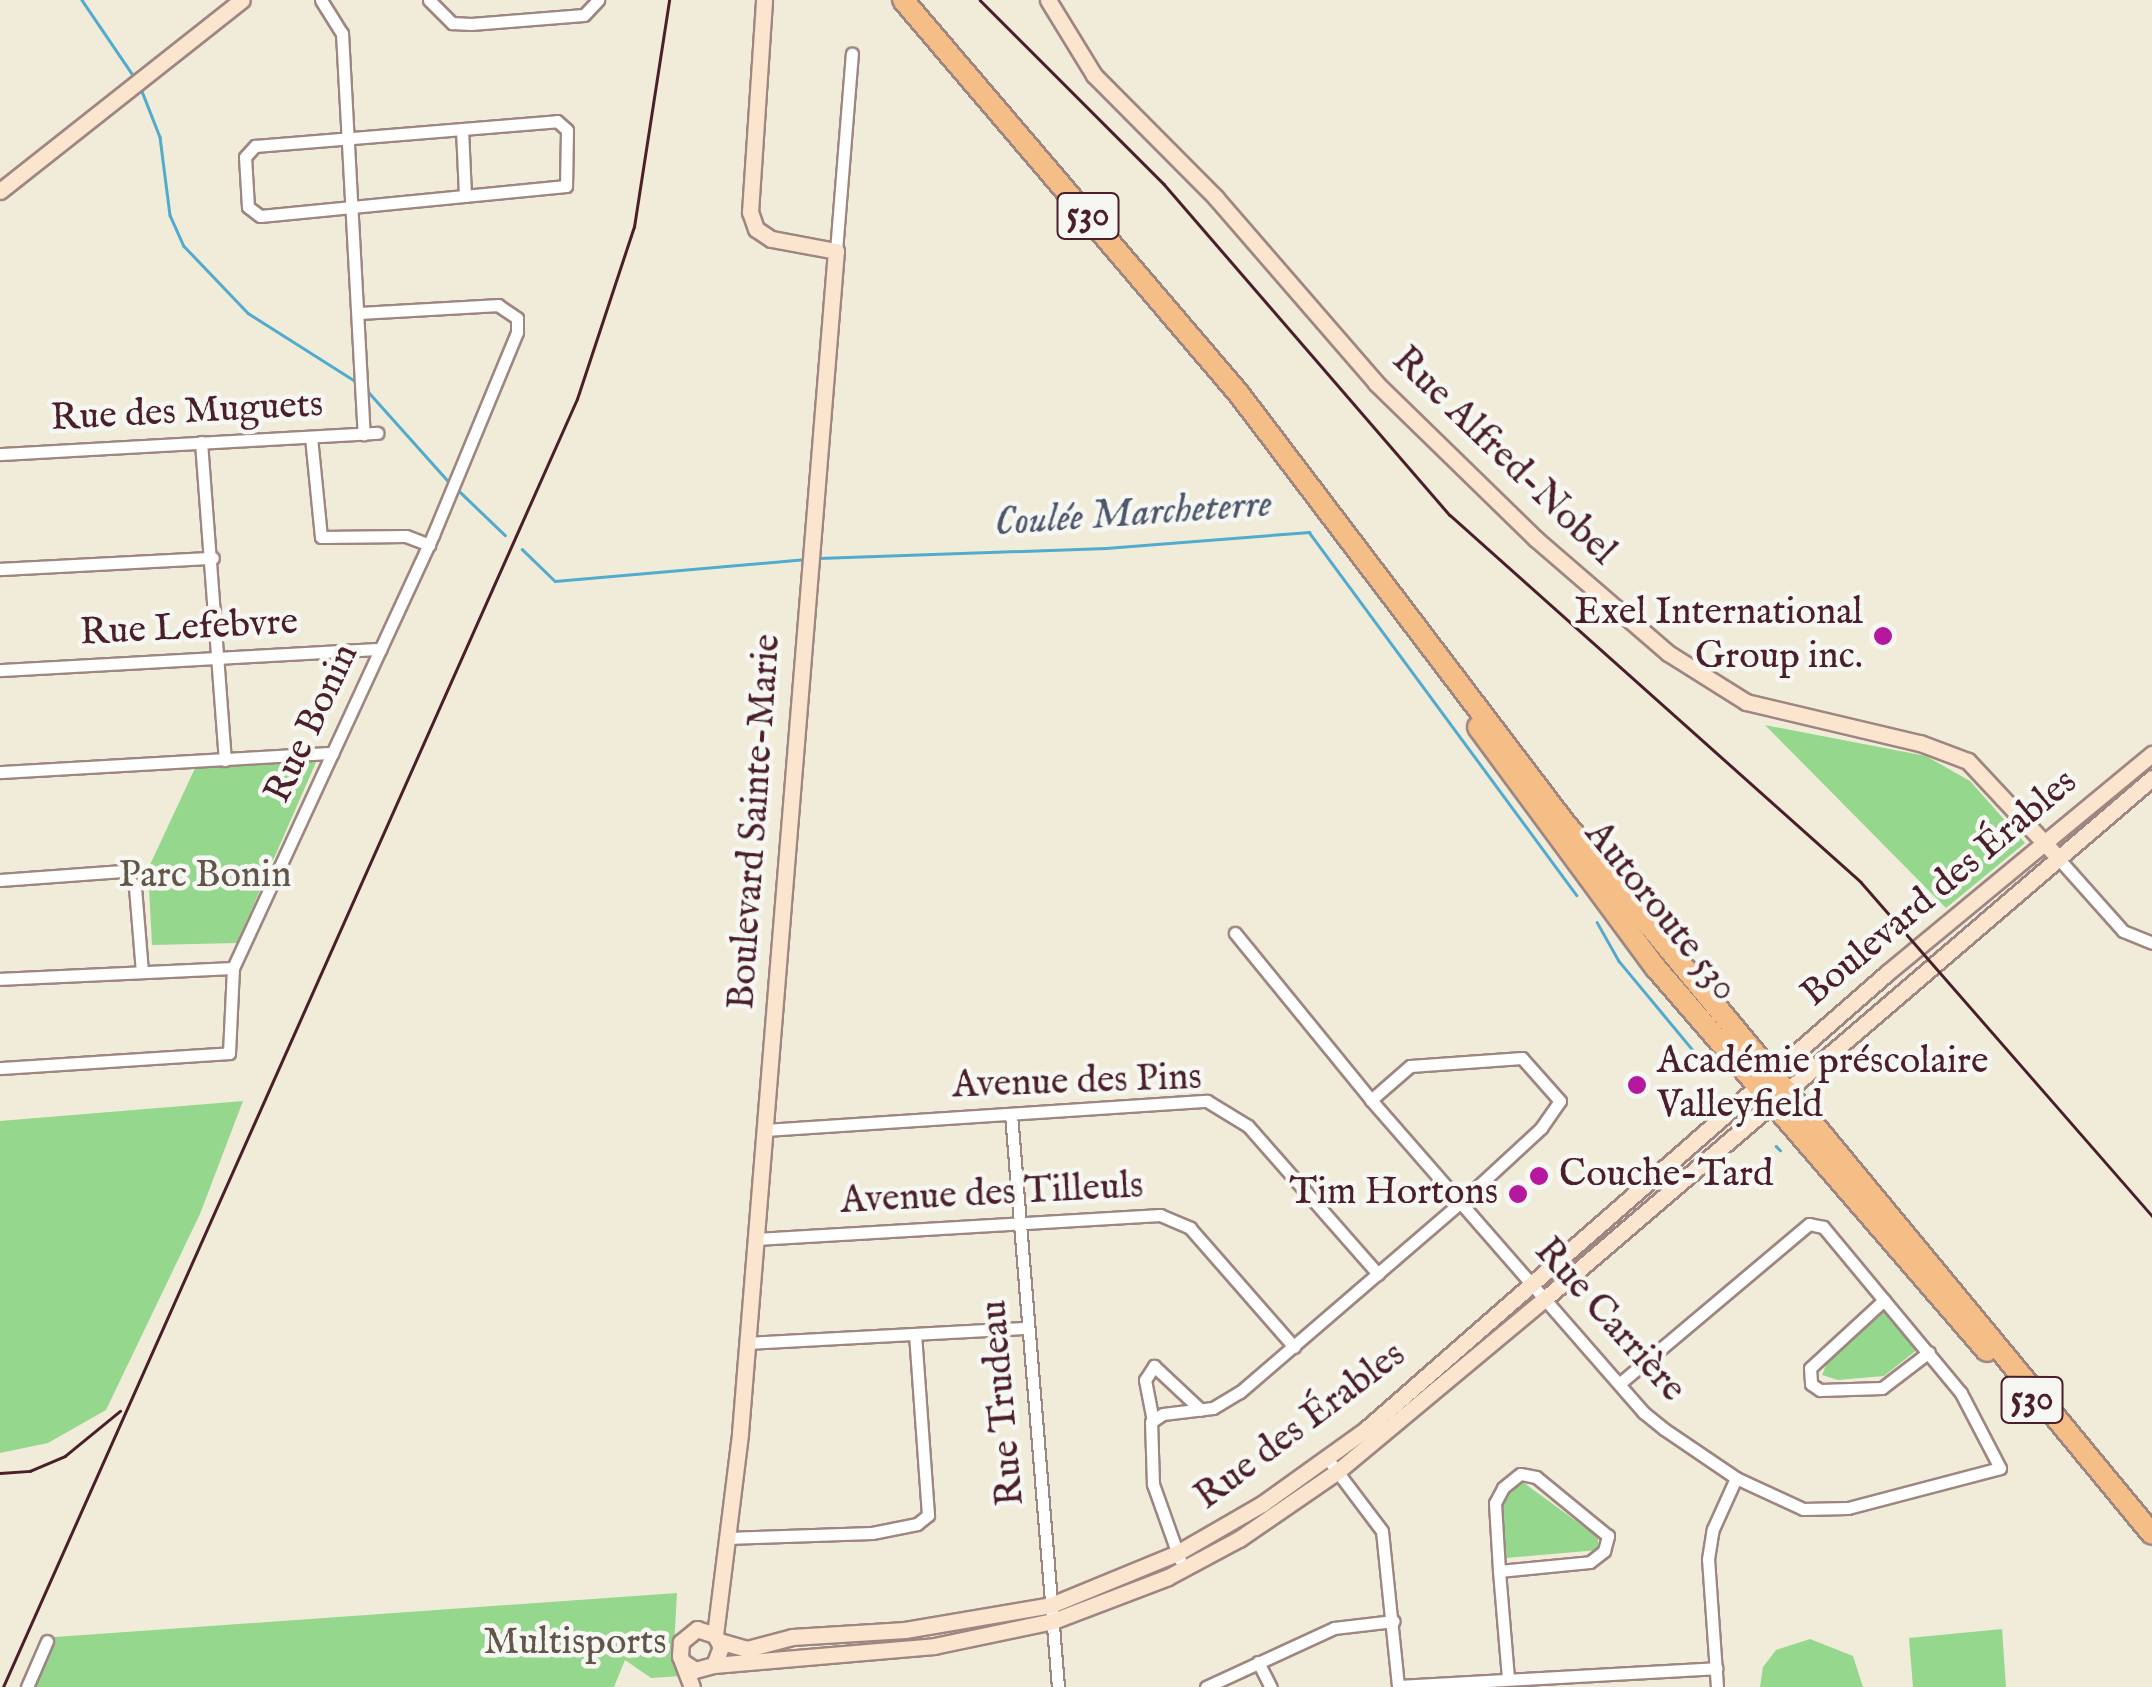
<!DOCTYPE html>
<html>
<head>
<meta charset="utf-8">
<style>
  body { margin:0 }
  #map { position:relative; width:2152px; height:1687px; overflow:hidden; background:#f1ecd9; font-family:"IM FELL English",serif }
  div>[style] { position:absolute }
  .green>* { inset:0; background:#96d78e }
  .stream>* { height:2.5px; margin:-1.25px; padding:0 1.25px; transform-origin:1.25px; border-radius:1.25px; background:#50abce }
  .roads { filter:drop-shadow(2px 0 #9e8682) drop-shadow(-2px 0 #9e8682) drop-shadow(0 2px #9e8682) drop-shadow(0 -2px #9e8682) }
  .street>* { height:11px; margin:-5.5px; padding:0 5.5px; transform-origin:5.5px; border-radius:5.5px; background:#fff }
  .secondary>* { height:15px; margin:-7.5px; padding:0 7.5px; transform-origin:7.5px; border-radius:7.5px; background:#fbe5cf }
  .highway>* { height:20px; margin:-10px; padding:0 10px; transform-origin:10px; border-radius:10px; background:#f6be87 }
  .rail>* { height:2.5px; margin:-1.25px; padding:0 1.25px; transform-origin:1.25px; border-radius:1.25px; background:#4a1f2b }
  .dots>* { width:28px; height:28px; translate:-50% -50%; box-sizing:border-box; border:5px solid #f6f6f2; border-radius:50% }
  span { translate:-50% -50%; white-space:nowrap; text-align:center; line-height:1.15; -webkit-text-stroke:9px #f6f6f2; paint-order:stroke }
  .shield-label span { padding:2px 8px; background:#f6f6f2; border:2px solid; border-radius:8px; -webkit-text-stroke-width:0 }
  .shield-label { font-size:35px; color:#4a1f2b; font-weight:700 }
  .street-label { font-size:38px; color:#4a1f2b }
  .poi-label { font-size:38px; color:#4a1f2b }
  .right { translate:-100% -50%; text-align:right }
  .left { translate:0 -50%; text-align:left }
  .park-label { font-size:38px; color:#615649 }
  .water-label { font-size:40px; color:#4c576c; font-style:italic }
</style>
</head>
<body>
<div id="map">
  <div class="green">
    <i style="clip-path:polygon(1765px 725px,1926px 756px,1970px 781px,2025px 843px,1946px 908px)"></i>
    <i style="clip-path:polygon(317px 760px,237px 943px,152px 945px,148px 869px,197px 764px)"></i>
    <i style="clip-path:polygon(243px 1101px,200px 1214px,106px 1410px,48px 1443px,0 1453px,0 1121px)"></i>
    <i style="clip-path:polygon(1883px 1310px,1918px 1349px,1884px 1376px,1838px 1380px,1822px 1375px,1829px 1358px)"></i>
    <i style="clip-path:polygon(1520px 1480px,1598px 1537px,1598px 1550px,1506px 1558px,1499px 1506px)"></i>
    <i style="clip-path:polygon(677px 1593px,674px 1647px,682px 1676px,651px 1678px,625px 1660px,614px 1687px,21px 1687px,41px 1638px)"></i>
    <i style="clip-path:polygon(2002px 1629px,2006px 1687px,1913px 1687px,1909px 1638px)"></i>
    <i style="clip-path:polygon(1810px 1639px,1853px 1656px,1863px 1687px,1760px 1687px,1763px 1667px,1776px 1650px)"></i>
  </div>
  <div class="stream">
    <i style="left:82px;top:0;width:91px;rotate:55.8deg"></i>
    <i style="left:140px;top:86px;width:55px;rotate:68.6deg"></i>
    <i style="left:160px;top:137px;width:79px;rotate:82.7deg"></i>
    <i style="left:170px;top:215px;width:34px;rotate:66deg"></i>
    <i style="left:184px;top:246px;width:93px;rotate:46.3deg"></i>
    <i style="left:248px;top:313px;width:127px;rotate:32.4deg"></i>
    <i style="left:365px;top:388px;width:127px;rotate:48.2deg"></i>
    <i style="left:456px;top:488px;width:68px;rotate:43.8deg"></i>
    <i style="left:522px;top:549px;width:46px;rotate:44.1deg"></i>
    <i style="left:555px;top:581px;width:252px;rotate:-5deg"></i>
    <i style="left:819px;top:558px;width:287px;rotate:-2deg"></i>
    <i style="left:1106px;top:548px;width:204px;rotate:-4.5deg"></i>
    <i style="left:1309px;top:532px;width:451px;rotate:53.6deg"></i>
    <i style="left:1597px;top:922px;width:45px;rotate:60.6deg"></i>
    <i style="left:1619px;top:961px;width:144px;rotate:50.3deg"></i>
    <i style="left:1776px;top:1146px;width:6px;rotate:45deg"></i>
  </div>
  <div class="roads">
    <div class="street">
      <i style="left:321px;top:0;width:39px;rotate:58deg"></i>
      <i style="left:342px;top:33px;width:402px;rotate:86.9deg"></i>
      <i style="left:429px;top:0;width:33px;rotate:45deg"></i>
      <i style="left:452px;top:23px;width:19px;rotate:3deg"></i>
      <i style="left:471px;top:24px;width:113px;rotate:-4.6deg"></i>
      <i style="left:584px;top:15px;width:21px;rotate:-47deg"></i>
      <i style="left:557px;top:121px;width:13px;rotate:42deg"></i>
      <i style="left:567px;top:130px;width:56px;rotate:91deg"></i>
      <i style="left:566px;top:186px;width:307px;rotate:174.4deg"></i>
      <i style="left:260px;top:216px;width:15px;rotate:-143deg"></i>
      <i style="left:248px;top:207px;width:50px;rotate:-93.4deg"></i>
      <i style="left:245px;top:157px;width:15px;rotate:-48deg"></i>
      <i style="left:255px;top:146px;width:303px;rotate:-4.7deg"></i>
      <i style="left:462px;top:129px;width:67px;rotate:87.4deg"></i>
      <i style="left:836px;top:251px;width:198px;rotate:-85.4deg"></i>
      <i style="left:311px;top:437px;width:100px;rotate:84.3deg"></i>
      <i style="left:321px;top:537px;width:85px;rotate:-0.7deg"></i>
      <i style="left:406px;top:536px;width:25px;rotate:21deg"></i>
      <i style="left:201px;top:442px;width:319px;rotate:85.7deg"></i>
      <i style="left:0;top:454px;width:378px;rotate:-3.2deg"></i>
      <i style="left:0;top:569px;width:213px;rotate:-3deg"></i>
      <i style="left:0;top:670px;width:381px;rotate:-3.2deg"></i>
      <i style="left:0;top:772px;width:333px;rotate:-3.3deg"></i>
      <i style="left:2058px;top:858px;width:98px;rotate:48.3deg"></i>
      <i style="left:2123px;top:931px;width:31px;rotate:22deg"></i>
      <i style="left:0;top:880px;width:123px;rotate:-4.2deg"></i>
      <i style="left:123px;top:871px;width:20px;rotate:53deg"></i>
      <i style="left:135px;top:887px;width:85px;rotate:85.3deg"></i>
      <i style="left:1235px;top:933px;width:215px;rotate:50.8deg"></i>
      <i style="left:1371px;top:1100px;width:414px;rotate:48.9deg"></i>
      <i style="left:1643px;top:1412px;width:27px;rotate:39deg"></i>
      <i style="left:1664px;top:1429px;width:87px;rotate:34.2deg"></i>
      <i style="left:1736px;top:1478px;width:74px;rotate:24.8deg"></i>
      <i style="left:1803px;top:1509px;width:45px;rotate:-1.3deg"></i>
      <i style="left:1848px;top:1508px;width:157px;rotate:-14.7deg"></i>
      <i style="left:2000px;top:1468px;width:85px;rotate:-117.5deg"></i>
      <i style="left:1961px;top:1393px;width:216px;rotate:-129.7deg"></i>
      <i style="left:1823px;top:1227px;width:14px;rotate:-168deg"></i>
      <i style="left:1809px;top:1224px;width:248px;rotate:139.9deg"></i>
      <i style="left:0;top:979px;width:233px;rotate:-2.7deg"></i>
      <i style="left:0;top:1068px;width:229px;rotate:-3.7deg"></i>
      <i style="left:229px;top:1053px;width:85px;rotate:-87.3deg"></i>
      <i style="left:233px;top:968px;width:477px;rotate:-65.2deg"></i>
      <i style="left:433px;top:535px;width:220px;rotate:-67.5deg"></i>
      <i style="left:517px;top:332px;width:14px;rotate:-90deg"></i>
      <i style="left:517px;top:318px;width:23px;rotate:-146deg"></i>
      <i style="left:498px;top:305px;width:138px;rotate:176.7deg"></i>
      <i style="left:1011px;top:1114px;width:575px;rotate:85.31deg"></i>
      <i style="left:765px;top:1130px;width:443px;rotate:-3.8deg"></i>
      <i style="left:1207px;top:1101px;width:48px;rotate:31.4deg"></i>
      <i style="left:1248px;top:1126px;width:197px;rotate:48.7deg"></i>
      <i style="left:756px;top:1239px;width:405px;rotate:-3.4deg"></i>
      <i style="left:1160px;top:1215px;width:33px;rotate:23deg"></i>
      <i style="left:1190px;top:1228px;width:158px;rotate:48.8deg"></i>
      <i style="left:1884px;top:1300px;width:100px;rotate:137.4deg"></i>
      <i style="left:1810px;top:1368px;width:16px;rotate:86deg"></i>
      <i style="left:1811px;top:1384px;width:11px;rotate:34deg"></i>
      <i style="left:1820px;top:1390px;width:62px;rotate:-1.8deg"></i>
      <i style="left:1882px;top:1388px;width:59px;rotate:-37.5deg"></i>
      <i style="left:747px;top:1343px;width:281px;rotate:-3.1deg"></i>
      <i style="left:1153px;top:1421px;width:42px;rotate:-101deg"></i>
      <i style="left:1145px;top:1380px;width:17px;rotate:-57deg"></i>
      <i style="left:1154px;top:1366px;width:64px;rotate:43.1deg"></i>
      <i style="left:1327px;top:1458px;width:91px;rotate:53deg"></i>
      <i style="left:1382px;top:1531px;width:157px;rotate:84.1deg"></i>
      <i style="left:726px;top:1538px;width:146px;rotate:-2deg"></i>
      <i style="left:872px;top:1533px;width:46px;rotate:-11.3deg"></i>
      <i style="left:917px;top:1524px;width:14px;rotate:-39deg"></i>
      <i style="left:928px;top:1515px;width:181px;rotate:-94.1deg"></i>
      <i style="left:1180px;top:1560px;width:81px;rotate:-109.6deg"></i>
      <i style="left:1153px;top:1484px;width:62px;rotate:-91.8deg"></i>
      <i style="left:1151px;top:1422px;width:14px;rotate:-34deg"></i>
      <i style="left:1163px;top:1414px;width:50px;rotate:-6.8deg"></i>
      <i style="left:1213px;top:1408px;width:31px;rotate:-31deg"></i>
      <i style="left:1240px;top:1392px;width:293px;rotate:-40.7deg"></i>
      <i style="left:1462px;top:1201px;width:108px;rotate:-42.7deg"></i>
      <i style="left:1541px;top:1128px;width:33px;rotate:-55deg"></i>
      <i style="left:1560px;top:1101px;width:57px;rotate:-131.5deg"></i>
      <i style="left:1522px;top:1058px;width:112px;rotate:175.9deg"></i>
      <i style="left:1410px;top:1066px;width:52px;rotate:138.9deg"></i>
      <i style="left:1499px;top:1571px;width:91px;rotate:-5.6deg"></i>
      <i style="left:1590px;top:1562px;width:18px;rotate:-38deg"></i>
      <i style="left:1604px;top:1551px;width:16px;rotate:-75deg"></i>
      <i style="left:1608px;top:1536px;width:93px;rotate:-140.7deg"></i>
      <i style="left:1536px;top:1477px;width:16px;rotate:-169deg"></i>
      <i style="left:1520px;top:1474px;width:22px;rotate:141deg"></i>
      <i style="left:1503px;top:1488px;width:17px;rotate:118deg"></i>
      <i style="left:1495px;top:1503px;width:68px;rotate:86.6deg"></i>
      <i style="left:1499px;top:1571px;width:108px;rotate:85.2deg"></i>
      <i style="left:1258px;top:1662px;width:28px;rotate:63deg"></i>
      <i style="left:1398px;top:1686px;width:319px;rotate:-3.2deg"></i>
      <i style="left:27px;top:1687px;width:50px;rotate:-66.5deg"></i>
      <i style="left:1206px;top:1687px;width:141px;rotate:-24.7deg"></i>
      <i style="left:1334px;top:1628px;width:60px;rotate:-6.7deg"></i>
      <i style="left:1717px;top:1687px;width:128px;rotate:-94deg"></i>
      <i style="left:1708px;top:1559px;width:30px;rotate:-81deg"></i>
      <i style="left:1713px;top:1529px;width:56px;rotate:-65.7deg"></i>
    </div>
    <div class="secondary">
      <i style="left:1048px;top:0;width:88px;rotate:58.5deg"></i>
      <i style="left:1094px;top:75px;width:173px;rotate:45.2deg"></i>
      <i style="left:1216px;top:198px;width:245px;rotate:49.1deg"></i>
      <i style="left:1376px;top:383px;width:223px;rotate:44.3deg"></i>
      <i style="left:1536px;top:539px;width:174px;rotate:40.8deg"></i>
      <i style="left:1668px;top:653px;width:92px;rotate:32.1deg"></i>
      <i style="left:1746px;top:702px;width:179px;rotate:13.3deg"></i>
      <i style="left:1920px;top:743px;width:51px;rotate:20.6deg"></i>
      <i style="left:1968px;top:761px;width:123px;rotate:47deg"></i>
      <i style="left:0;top:191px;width:308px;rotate:-38.3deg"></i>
      <i style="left:715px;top:1635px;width:204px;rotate:-82.9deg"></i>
      <i style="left:740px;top:1433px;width:1186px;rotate:-85.36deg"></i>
      <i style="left:836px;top:251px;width:66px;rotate:-169.5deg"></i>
      <i style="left:771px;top:239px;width:18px;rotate:-146deg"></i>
      <i style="left:756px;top:229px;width:18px;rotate:-109deg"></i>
      <i style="left:750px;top:212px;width:212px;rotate:-86.2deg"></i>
      <i style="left:719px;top:1641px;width:29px;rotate:16deg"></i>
      <i style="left:747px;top:1649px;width:47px;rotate:-14.9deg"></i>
      <i style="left:792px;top:1637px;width:113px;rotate:-3.5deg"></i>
      <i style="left:905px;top:1630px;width:148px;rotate:-9.7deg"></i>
      <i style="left:1051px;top:1605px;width:136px;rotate:-22.4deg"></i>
      <i style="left:1177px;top:1553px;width:98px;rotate:-30deg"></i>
      <i style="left:1262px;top:1504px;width:127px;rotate:-35.7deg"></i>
      <i style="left:1365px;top:1430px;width:694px;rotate:-41.2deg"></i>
      <i style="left:1887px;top:973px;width:344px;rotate:-39.6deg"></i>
      <i style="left:683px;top:1662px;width:14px;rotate:34deg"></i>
      <i style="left:695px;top:1670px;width:20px;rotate:-15deg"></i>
      <i style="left:714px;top:1665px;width:19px;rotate:-69deg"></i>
      <i style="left:721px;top:1647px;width:13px;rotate:-117deg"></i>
      <i style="left:715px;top:1635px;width:19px;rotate:-162deg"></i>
      <i style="left:697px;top:1629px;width:21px;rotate:141deg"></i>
      <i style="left:681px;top:1642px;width:14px;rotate:94deg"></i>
      <i style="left:680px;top:1656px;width:33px;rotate:69deg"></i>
      <i style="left:714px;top:1665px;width:221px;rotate:-4.9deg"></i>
      <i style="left:934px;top:1646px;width:122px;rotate:-11.9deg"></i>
      <i style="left:1053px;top:1621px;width:123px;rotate:-20.9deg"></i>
      <i style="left:1168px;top:1577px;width:81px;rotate:-28.2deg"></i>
      <i style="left:1239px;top:1539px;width:120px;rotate:-34.5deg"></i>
      <i style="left:1338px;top:1471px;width:272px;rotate:-39.8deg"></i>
      <i style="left:1547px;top:1297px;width:797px;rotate:-40.62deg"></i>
    </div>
    <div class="highway">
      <i style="left:903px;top:0;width:518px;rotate:49.54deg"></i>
      <i style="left:1239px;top:394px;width:537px;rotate:52.79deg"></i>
      <i style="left:1564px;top:822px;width:923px;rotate:50.45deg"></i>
      <i style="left:1478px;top:727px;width:300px;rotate:53.6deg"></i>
      <i style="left:1656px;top:968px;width:506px;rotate:49.17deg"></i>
    </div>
  </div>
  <div class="rail">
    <i style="left:980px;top:0;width:260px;rotate:45deg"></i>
    <i style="left:1164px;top:184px;width:437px;rotate:49.2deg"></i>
    <i style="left:1450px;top:515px;width:551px;rotate:41.76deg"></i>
    <i style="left:1861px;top:882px;width:443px;rotate:48.9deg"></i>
    <i style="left:0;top:1473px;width:30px;rotate:-4deg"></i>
    <i style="left:30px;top:1471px;width:38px;rotate:-23deg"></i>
    <i style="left:65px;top:1456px;width:71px;rotate:-39.3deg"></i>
    <i style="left:3px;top:1687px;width:1410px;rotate:-65.98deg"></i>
    <i style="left:577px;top:399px;width:181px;rotate:-71.7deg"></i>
    <i style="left:634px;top:227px;width:230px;rotate:-81.2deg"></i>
  </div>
  <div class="dots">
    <i style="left:1883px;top:636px;background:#b5179e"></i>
    <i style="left:1637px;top:1085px;background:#b5179e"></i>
    <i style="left:1539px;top:1176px;background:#b5179e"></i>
    <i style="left:1518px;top:1194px;background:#b5179e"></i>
  </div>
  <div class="shield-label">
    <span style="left:1088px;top:216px">530</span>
    <span style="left:2032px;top:1400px">530</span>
  </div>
  <div class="street-label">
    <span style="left:187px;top:413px;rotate:-3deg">Rue des Muguets</span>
    <span style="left:1503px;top:457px;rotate:44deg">Rue Alfred-Nobel</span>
    <span style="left:189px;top:629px;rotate:-3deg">Rue Lefebvre</span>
    <span style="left:313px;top:724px;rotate:-65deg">Rue Bonin</span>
    <span style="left:756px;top:822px;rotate:-86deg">Boulevard Sainte-Marie</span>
    <span style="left:1940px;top:889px;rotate:-40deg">Boulevard des Érables</span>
    <span style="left:1660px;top:912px;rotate:51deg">Autoroute 530</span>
    <span style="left:1077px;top:1083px;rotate:-2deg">Avenue des Pins</span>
    <span style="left:992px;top:1195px;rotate:-3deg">Avenue des Tilleuls</span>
    <span style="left:1609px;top:1321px;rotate:48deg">Rue Carrière</span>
    <span style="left:1004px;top:1403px;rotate:-95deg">Rue Trudeau</span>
    <span style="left:1301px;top:1427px;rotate:-37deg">Rue des Érables</span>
  </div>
  <div class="poi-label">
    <span class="right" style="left:1863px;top:636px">Exel International<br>Group inc.</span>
    <span class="left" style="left:1657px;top:1085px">Académie préscolaire<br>Valleyfield</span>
    <span class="left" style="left:1559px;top:1176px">Couche-Tard</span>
    <span class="right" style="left:1498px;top:1194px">Tim Hortons</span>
  </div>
  <div class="park-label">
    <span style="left:205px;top:877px">Parc Bonin</span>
    <span style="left:575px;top:1644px">Multisports</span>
  </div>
  <div class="water-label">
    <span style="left:1133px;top:515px;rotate:-4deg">Coulée Marcheterre</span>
  </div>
</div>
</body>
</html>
